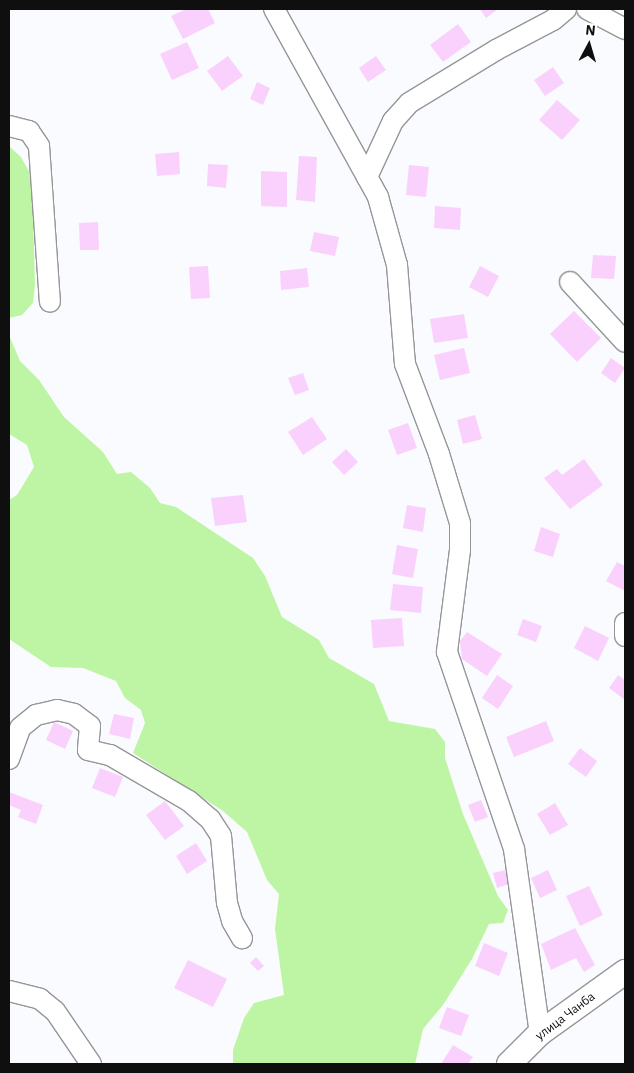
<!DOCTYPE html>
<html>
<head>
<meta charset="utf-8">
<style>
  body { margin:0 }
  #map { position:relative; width:634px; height:1073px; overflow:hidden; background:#fafbfe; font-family:"IBM Plex Sans",sans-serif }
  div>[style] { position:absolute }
  .green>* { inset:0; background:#bef5a4 }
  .building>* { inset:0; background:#fad1fd }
  .roads { filter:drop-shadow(1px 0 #959699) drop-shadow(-1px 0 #959699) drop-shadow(0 1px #959699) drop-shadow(0 -1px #959699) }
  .minor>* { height:20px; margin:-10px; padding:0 10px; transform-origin:10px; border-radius:10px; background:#fff }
  .tertiary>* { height:24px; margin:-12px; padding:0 12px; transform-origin:12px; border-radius:12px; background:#fff }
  span { translate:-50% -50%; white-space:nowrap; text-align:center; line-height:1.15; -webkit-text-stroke:4px #fff; paint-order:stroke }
  .street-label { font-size:12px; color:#0f0f10 }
  .frame { position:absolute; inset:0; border:10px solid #0f0f10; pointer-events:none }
  .north { position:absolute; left:564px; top:20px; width:50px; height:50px; -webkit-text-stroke:4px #fff; paint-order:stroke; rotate:6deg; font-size:14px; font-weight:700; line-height:20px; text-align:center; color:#0f0f10 }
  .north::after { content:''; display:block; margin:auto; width:18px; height:22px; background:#0f0f10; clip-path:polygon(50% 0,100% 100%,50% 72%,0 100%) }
</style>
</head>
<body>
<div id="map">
  <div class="green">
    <i style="clip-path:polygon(9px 146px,21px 157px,32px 177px,35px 285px,33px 303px,22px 315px,9px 318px)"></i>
    <i style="clip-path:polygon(9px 335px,20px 361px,39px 380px,64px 417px,103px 452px,117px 474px,131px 472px,150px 488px,160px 503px,176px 507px,253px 558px,265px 576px,282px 617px,319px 640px,329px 658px,374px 684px,389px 721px,435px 729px,445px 742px,445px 758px,463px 814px,498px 896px,508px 910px,503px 923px,489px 924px,472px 959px,443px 1005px,423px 1029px,415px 1064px,233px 1064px,233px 1050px,244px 1018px,254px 1003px,284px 995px,275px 929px,279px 894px,267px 880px,247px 832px,223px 811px,133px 753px,145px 723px,141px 710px,125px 698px,116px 681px,83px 668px,51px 667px,9px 639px,9px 500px,17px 495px,34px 467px,27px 445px,9px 434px)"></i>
  </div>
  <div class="building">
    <i style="clip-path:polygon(186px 9px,208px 9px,215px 23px,183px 39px,171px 16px)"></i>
    <i style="clip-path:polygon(480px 9px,498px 9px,486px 18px)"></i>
    <i style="clip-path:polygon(458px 24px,471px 42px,443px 62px,430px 45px)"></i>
    <i style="clip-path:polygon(187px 42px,199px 68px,172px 80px,160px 54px)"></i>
    <i style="clip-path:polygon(228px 56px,243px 76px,222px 91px,207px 71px)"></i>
    <i style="clip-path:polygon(376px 56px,386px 70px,368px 82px,359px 68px)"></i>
    <i style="clip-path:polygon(553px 67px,564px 83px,545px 96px,534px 80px)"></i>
    <i style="clip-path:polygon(257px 82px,270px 88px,263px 105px,250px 99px)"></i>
    <i style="clip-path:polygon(557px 100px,580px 120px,562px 140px,539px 120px)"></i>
    <i style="clip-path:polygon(179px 152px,180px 174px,157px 176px,155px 154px)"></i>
    <i style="clip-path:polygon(299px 156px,317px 157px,315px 202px,296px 200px)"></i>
    <i style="clip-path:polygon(208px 164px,228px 165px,226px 188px,207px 186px)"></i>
    <i style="clip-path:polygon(409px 165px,429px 167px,426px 197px,406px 195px)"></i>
    <i style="clip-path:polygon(261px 171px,287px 172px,287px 207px,261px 206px)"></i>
    <i style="clip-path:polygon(435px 206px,461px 208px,460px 230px,434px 228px)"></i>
    <i style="clip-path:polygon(98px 222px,99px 250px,80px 250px,79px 223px)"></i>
    <i style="clip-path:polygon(314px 232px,339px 237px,335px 256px,310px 251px)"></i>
    <i style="clip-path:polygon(593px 255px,616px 256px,614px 279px,591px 278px)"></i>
    <i style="clip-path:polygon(208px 266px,210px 298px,191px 299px,189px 267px)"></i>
    <i style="clip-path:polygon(480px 266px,499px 276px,488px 297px,469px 287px)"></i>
    <i style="clip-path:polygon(307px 268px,309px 287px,281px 290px,280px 271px)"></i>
    <i style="clip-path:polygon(574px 311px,601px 338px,577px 362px,550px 334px)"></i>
    <i style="clip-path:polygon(464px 314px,468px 338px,434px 343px,430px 319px)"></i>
    <i style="clip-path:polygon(464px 348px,470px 373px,440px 380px,434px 355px)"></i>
    <i style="clip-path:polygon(611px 358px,625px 368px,615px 383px,601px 373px)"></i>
    <i style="clip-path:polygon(303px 373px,309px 390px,295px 395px,288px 378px)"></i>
    <i style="clip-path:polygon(475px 415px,482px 439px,463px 444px,457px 420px)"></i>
    <i style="clip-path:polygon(312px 417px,327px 439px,303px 455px,288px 432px)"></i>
    <i style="clip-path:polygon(408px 423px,417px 448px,397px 455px,388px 430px)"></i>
    <i style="clip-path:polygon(346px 449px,358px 462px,344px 475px,332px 462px)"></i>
    <i style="clip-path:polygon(584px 459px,603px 485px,570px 509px,544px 478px,557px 469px,562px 475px)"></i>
    <i style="clip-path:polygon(243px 495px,247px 522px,215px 526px,211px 498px)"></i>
    <i style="clip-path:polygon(407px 505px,426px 508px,423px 532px,403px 528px)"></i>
    <i style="clip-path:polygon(541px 527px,560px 534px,553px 557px,534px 551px)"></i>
    <i style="clip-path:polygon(397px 545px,418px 549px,413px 578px,392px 574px)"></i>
    <i style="clip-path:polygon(617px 562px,625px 566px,625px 591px,606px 581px)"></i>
    <i style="clip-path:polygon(393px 584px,423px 587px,421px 613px,390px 610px)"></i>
    <i style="clip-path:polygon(402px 618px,404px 646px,373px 648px,371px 620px)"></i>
    <i style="clip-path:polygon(523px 619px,542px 626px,536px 642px,517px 635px)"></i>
    <i style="clip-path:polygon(585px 626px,609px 638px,598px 661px,574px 648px)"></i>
    <i style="clip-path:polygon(467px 632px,502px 654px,487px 676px,462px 659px,460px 641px)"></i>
    <i style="clip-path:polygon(497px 675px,513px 686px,498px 709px,482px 698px)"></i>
    <i style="clip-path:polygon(618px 675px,625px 680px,625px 700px,609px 688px)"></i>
    <i style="clip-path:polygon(114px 714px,134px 718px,130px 739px,109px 734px)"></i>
    <i style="clip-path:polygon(546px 721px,554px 741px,514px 757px,506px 737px)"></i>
    <i style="clip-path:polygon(54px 722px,73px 731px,65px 749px,46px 740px)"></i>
    <i style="clip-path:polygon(580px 748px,597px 761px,586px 777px,568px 764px)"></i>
    <i style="clip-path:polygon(100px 768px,123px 777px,115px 797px,92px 788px)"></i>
    <i style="clip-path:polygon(9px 792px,43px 805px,36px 824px,18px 817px,21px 810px,9px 805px)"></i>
    <i style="clip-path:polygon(481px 800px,488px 817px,475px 822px,468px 805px)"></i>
    <i style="clip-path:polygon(165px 801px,184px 826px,165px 840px,146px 815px)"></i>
    <i style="clip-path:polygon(555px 803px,568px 825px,550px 835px,537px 814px)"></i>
    <i style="clip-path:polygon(196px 843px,207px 861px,187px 874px,176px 856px)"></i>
    <i style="clip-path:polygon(505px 870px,509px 884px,497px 888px,493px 873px)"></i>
    <i style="clip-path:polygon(548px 870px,557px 890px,540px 898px,531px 878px)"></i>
    <i style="clip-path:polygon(589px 886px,603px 915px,580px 926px,566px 896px)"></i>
    <i style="clip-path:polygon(575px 928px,595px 965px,584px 972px,576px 958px,551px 970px,541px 944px)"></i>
    <i style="clip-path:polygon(484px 943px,508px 953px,499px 976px,475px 966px)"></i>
    <i style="clip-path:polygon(256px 957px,264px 966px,258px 971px,250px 963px)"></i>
    <i style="clip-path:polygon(188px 960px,227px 979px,213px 1007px,174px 988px)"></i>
    <i style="clip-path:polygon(447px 1007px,469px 1015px,461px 1036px,439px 1028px)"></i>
    <i style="clip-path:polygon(453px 1045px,473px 1057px,468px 1064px,441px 1064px)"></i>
  </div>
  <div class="roads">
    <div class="minor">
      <i style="left:274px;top:9px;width:215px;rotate:61deg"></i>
      <i style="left:378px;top:197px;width:71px;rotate:74.4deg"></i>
      <i style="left:397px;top:265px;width:99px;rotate:85.4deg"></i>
      <i style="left:405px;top:364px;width:96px;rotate:69.3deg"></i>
      <i style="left:439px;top:454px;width:72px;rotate:73.1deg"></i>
      <i style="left:460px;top:523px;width:27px;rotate:90deg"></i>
      <i style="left:460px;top:550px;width:103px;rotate:97.3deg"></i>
      <i style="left:447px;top:652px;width:208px;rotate:71.2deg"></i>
      <i style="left:514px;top:849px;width:186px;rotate:82deg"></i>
      <i style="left:587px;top:9px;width:43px;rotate:27.8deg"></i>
      <i style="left:9px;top:126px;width:21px;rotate:14deg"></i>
      <i style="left:29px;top:131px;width:18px;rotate:56deg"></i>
      <i style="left:39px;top:146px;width:156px;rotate:86deg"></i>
      <i style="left:367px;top:177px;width:62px;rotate:-65.1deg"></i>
      <i style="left:393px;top:121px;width:24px;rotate:-48deg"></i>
      <i style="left:409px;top:103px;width:102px;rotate:-31.3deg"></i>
      <i style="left:496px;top:50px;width:64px;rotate:-27.8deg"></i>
      <i style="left:553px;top:20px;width:17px;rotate:-40deg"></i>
      <i style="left:570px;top:282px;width:81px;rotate:47.5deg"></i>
      <i style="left:625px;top:623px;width:13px;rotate:90deg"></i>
      <i style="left:9px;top:759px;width:33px;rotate:-70deg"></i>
      <i style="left:20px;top:728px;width:21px;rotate:-39deg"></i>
      <i style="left:36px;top:715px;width:22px;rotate:-13deg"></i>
      <i style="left:57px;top:710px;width:17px;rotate:13deg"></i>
      <i style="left:74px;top:714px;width:20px;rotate:37deg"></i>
      <i style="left:90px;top:726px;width:24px;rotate:95deg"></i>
      <i style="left:88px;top:750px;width:23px;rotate:13deg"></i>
      <i style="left:110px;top:755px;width:91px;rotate:30.2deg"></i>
      <i style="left:189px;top:801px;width:28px;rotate:41deg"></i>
      <i style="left:210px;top:819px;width:20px;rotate:57deg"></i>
      <i style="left:221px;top:836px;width:67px;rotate:84.9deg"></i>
      <i style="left:227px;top:903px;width:19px;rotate:74deg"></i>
      <i style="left:232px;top:921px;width:20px;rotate:60deg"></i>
      <i style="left:9px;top:991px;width:32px;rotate:14deg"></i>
      <i style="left:40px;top:999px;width:19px;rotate:39deg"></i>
      <i style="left:55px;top:1011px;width:64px;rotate:55.8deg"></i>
    </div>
    <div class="tertiary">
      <i style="left:509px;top:1064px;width:44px;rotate:-45deg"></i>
      <i style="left:540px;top:1033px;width:105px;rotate:-35.7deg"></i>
    </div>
  </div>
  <div class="street-label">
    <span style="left:565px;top:1016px;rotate:-37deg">улица Чанба</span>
  </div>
  <div class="frame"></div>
  <div class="north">N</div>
</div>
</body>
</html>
